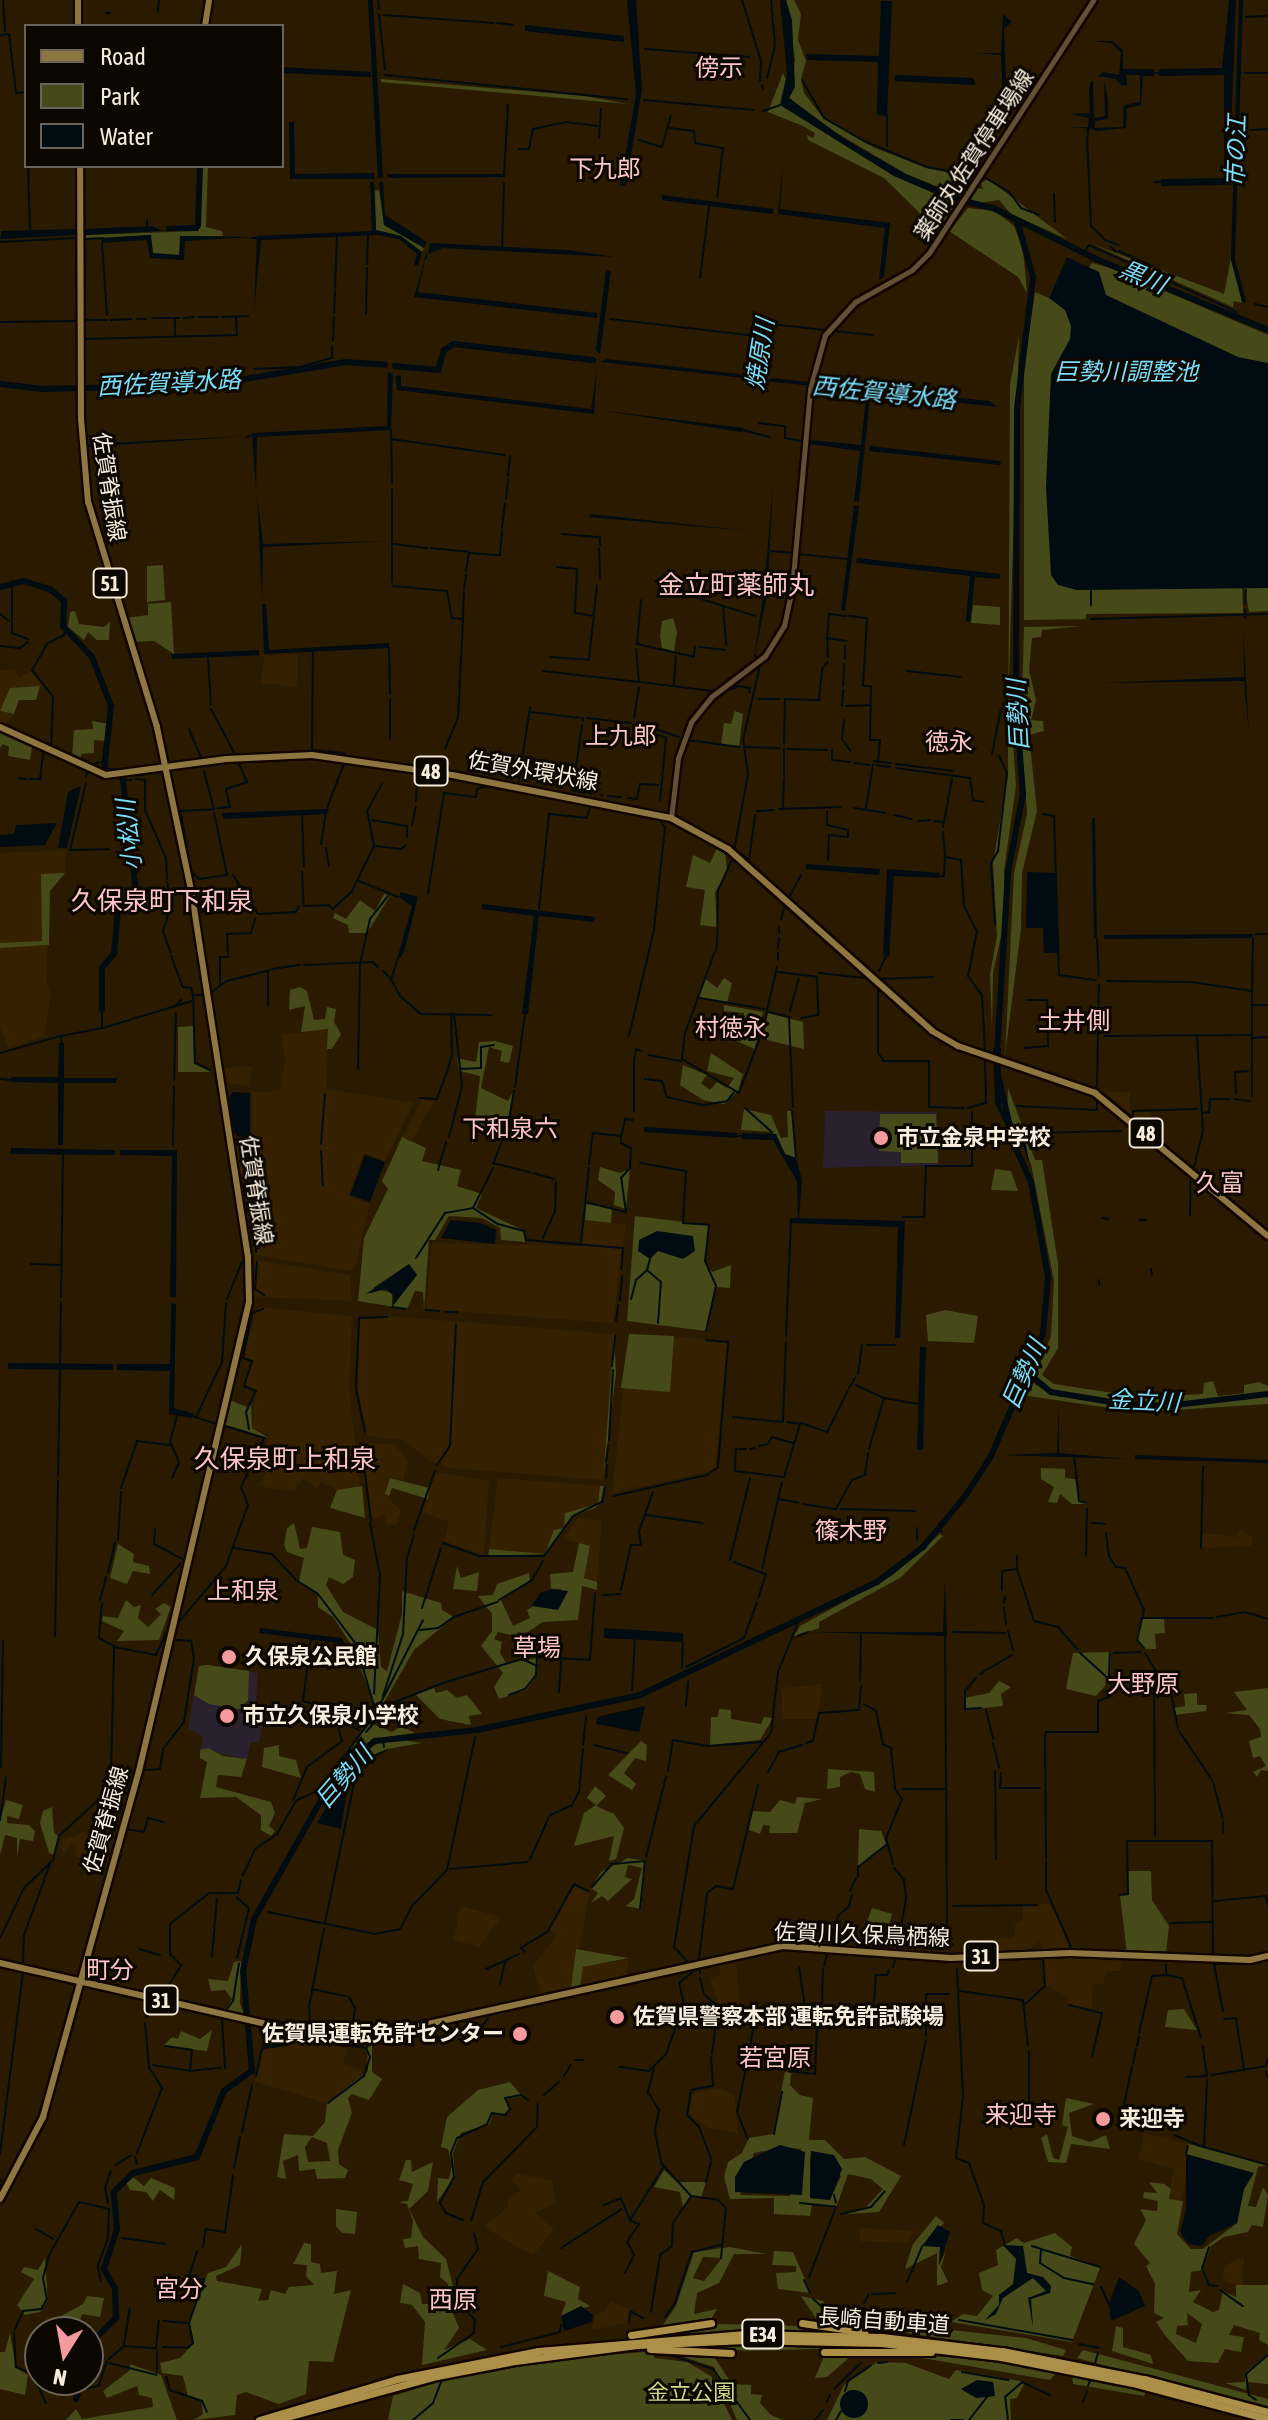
<!DOCTYPE html>
<html>
<head>
<meta charset="utf-8">
<style>
  body { margin:0 }
  #map { position:relative; width:1268px; height:2420px; overflow:hidden; background:#2a1a00; font-family:"Asap Condensed","Noto Sans JP",sans-serif }
  div>[style] { position:absolute }
  .built>* { inset:0; background:#352100 }
  .education>* { inset:0; background:#2b202e }
  .green>* { inset:0; background:#454a18 }
  .water>* { inset:0; background:#000c11 }
  .round { border-radius:50% }
  .stream>* { height:2px; margin:-1px; padding:0 1px; transform-origin:1px; border-radius:1px; background:#000c11 }
  .canal>* { height:4px; margin:-2px; padding:0 2px; transform-origin:2px; border-radius:2px; background:#000c11 }
  .river>* { height:6px; margin:-3px; padding:0 3px; transform-origin:3px; border-radius:3px; background:#000c11 }
  .roads { filter:drop-shadow(2px 0 #120500) drop-shadow(-2px 0 #120500) drop-shadow(0 2px #120500) drop-shadow(0 -2px #120500) }
  .secondary>* { height:5px; margin:-2.5px; padding:0 2.5px; transform-origin:2.5px; border-radius:2.5px; background:#625034 }
  .primary>* { height:6px; margin:-3px; padding:0 3px; transform-origin:3px; border-radius:3px; background:#8e7640 }
  .motorway>* { height:7px; margin:-3.5px; padding:0 3.5px; transform-origin:3.5px; border-radius:3.5px; background:#ac8f48 }
  .dots>* { width:22px; height:22px; translate:-50% -50%; box-sizing:border-box; border:4px solid #0d0701; border-radius:50% }
  span { translate:-50% -50%; white-space:nowrap; text-align:center; line-height:1.15; -webkit-text-stroke:6px #0d0701; paint-order:stroke }
  .shield-label span { padding:2px 6px; background:#0d0701; border:2px solid; border-radius:6px; -webkit-text-stroke-width:0 }
  .shield-label { font-size:20px; color:#f8eddd; font-weight:700 }
  .street-label { font-size:22px; color:#f8eddd }
  .poi-label { font-size:22px; color:#f8eddd; font-weight:700 }
  .left { translate:0 -50%; text-align:left }
  .right { translate:-100% -50%; text-align:right }
  .park-label { font-size:22px; color:#ccd788 }
  .neighbourhood-label { font-size:24px; color:#fac5c5 }
  .water-label { font-size:24px; color:#7addfa; font-style:italic }
  .quarter-label { font-size:26px; color:#fac5c5 }
  .legend { position:absolute; left:24px; top:24px; width:260px; height:144px; box-sizing:border-box; background:#0d0701; border:2px solid #6b6359; margin:0; padding:10px 14px; list-style:none; font-size:24px; color:#f8eddd }
  .legend li { display:flex; align-items:center; gap:16px; height:40px }
  .legend b { width:40px; border:2px solid #6b6359 }
  .north { position:absolute; left:24px; top:2316px; width:80px; height:80px; box-sizing:border-box; background:#0d0701; border:2px solid #6b6359; border-radius:50%; rotate:191deg; font-size:22px; font-weight:700; line-height:32px; text-align:center; color:#f8eddd }
  .north::after { content:''; display:block; margin:auto; width:28px; height:36px; background:#f59b9d; clip-path:polygon(50% 0,100% 100%,50% 72%,0 100%) }
</style>
</head>
<body>
<div id="map">
  <div class="built">
    <i style="clip-path:polygon(298px 654px,298px 687px,261px 683px,264px 656px)"></i>
    <i style="clip-path:polygon(14px 669px,19px 677px,31px 671px,50px 694px,43px 686px,22px 689px,8px 698px,0 711px,14px 714px,6px 725px,0 722px,0 671px)"></i>
    <i style="clip-path:polygon(66px 850px,65px 873px,50px 892px,46px 983px,51px 994px,44px 1037px,9px 1047px,0 1028px,0 853px)"></i>
    <i style="clip-path:polygon(329px 1029px,326px 1089px,414px 1103px,385px 1161px,364px 1153px,348px 1196px,370px 1204px,355px 1267px,350px 1271px,256px 1255px,236px 1148px,239px 1137px,252px 1137px,252px 1092px,279px 1091px,285px 1061px,281px 1035px)"></i>
    <i style="clip-path:polygon(253px 1066px,248px 1086px,226px 1082px,223px 1068px)"></i>
    <i style="clip-path:polygon(1101px 1090px,1130px 1093px,1130px 1110px,1149px 1111px,1150px 1129px)"></i>
    <i style="clip-path:polygon(422px 1099px,434px 1101px,412px 1140px,402px 1137px)"></i>
    <i style="clip-path:polygon(583px 1220px,626px 1224px,613px 1323px,426px 1309px,432px 1243px,580px 1246px)"></i>
    <i style="clip-path:polygon(257px 1260px,350px 1275px,352px 1301px,259px 1297px,253px 1292px)"></i>
    <i style="clip-path:polygon(258px 1307px,352px 1316px,349px 1387px,360px 1490px,337px 1490px,322px 1482px,317px 1488px,303px 1478px,294px 1492px,258px 1486px,271px 1464px,261px 1458px,270px 1435px,252px 1428px,256px 1391px,245px 1386px,252px 1361px,242px 1358px)"></i>
    <i style="clip-path:polygon(390px 1316px,614px 1334px,603px 1480px,449px 1468px,431px 1462px,404px 1440px,368px 1436px,357px 1389px,360px 1318px)"></i>
    <i style="clip-path:polygon(629px 1334px,728px 1341px,715px 1470px,612px 1493px)"></i>
    <i style="clip-path:polygon(368px 1443px,394px 1444px,408px 1461px,403px 1480px,390px 1478px,385px 1494px,401px 1511px,396px 1526px,385px 1524px,386px 1514px,371px 1520px,362px 1454px)"></i>
    <i style="clip-path:polygon(435px 1472px,489px 1481px,484px 1555px,444px 1541px,449px 1522px,423px 1512px)"></i>
    <i style="clip-path:polygon(498px 1478px,604px 1486px,603px 1498px,595px 1508px,573px 1516px,544px 1555px,488px 1556px)"></i>
    <i style="clip-path:polygon(578px 1518px,602px 1521px,597px 1582px,584px 1578px,590px 1546px,563px 1539px)"></i>
    <i style="clip-path:polygon(1239px 1529px,1253px 1537px,1251px 1546px,1201px 1548px,1202px 1533px,1236px 1537px)"></i>
    <i style="clip-path:polygon(823px 1684px,817px 1719px,782px 1719px,782px 1688px)"></i>
    <i style="clip-path:polygon(85px 1832px,92px 1848px,88px 1860px,74px 1856px,76px 1845px,71px 1842px,64px 1853px,59px 1846px,63px 1840px)"></i>
    <i style="clip-path:polygon(575px 1886px,590px 1893px,571px 1989px,541px 1997px,533px 1966px,556px 1936px,548px 1929px)"></i>
    <i style="clip-path:polygon(1049px 1904px,1064px 1927px,1069px 1949px,1042px 1950px,1039px 1940px,1027px 1951px,975px 1953px,974px 1940px,1014px 1938px,1015px 1925px,1023px 1920px,1023px 1905px)"></i>
    <i style="clip-path:polygon(460px 1906px,501px 1917px,480px 1947px,454px 1940px)"></i>
    <i style="clip-path:polygon(1069px 1956px,1122px 1962px,1120px 1971px,1107px 1971px,1103px 1984px,1093px 1984px,1092px 2012px,1069px 2006px,1068px 1996px,1046px 1986px,1043px 1958px)"></i>
    <i style="clip-path:polygon(629px 1959px,627px 1976px,580px 1987px,583px 1967px)"></i>
    <i style="clip-path:polygon(736px 1959px,740px 2005px,718px 2003px,710px 1978px,721px 1975px,718px 1963px)"></i>
    <i style="clip-path:polygon(289px 2038px,348px 2046px,343px 2065px,362px 2070px,361px 2078px,327px 2103px,255px 2082px,264px 2049px,287px 2046px)"></i>
    <i style="clip-path:polygon(720px 2088px,735px 2095px,738px 2133px,707px 2128px,689px 2113px,693px 2093px)"></i>
    <i style="clip-path:polygon(1144px 2133px,1188px 2144px,1187px 2179px,1179px 2204px,1169px 2198px,1173px 2168px,1138px 2160px)"></i>
    <i style="clip-path:polygon(517px 2174px,552px 2180px,556px 2203px,536px 2213px,554px 2229px,533px 2255px,483px 2227px,509px 2206px,507px 2201px,520px 2190px,512px 2179px)"></i>
    <i style="clip-path:polygon(859px 2228px,881px 2229px,916px 2231px,906px 2243px,860px 2241px)"></i>
    <i style="clip-path:polygon(1244px 2256px,1243px 2287px,1223px 2280px,1224px 2266px)"></i>
    <i style="clip-path:polygon(610px 2301px,630px 2310px,629px 2323px,591px 2330px,596px 2313px,605px 2312px)"></i>
  </div>
  <div class="education">
    <i style="clip-path:polygon(825px 1111px,937px 1112px,939px 1165px,823px 1168px)"></i>
    <i style="clip-path:polygon(207px 1665px,258px 1673px,256px 1703px,266px 1705px,259px 1743px,251px 1742px,247px 1759px,200px 1750px,203px 1737px,188px 1728px,199px 1666px)"></i>
  </div>
  <div class="green">
    <i style="clip-path:polygon(786px 0,794px 0,801px 14px,798px 40px,806px 61px,801px 79px,804px 93px,823px 118px,873px 147px,926px 168px,974px 177px,964px 186px,983px 189px,981px 183px,988px 179px,1067px 239px,1011px 214px,999px 200px,978px 203px,906px 174px,810px 117px,789px 97px,795px 60px)"></i>
    <i style="clip-path:polygon(783px 73px,787px 82px,781px 105px,894px 176px,957px 203px,938px 231px,884px 178px,808px 140px,807px 135px,813px 138px,815px 133px,803px 126px,768px 112px)"></i>
    <i style="clip-path:polygon(381px 79px,585px 96px,627px 104px,381px 82px)"></i>
    <i style="clip-path:polygon(203px 166px,208px 166px,206px 227px,222px 231px,223px 236px,180px 236px,180px 255px,153px 254px,150px 235px,85px 239px,85px 235px,198px 231px)"></i>
    <i style="clip-path:polygon(379px 190px,384px 224px,406px 233px,424px 248px,422px 252px,401px 236px,376px 230px,375px 191px)"></i>
    <i style="clip-path:polygon(968px 208px,995px 211px,1014px 226px,1023px 249px,1027px 293px,1018px 277px,949px 231px)"></i>
    <i style="clip-path:polygon(1092px 244px,1224px 294px,1231px 257px,1242px 303px,1234px 301px,1233px 307px)"></i>
    <i style="clip-path:polygon(1066px 260px,1099px 272px,1089px 268px,1092px 263px,1113px 269px,1268px 335px,1268px 611px,1249px 612px,1242px 573px,1243px 613px,1086px 614px,1086px 619px,1024px 620px,1024px 367px,1035px 292px,1049px 298px)"></i>
    <i style="clip-path:polygon(1019px 336px,1009px 681px,1016px 786px,1004px 870px,1004px 923px,993px 973px,992px 1029px,990px 975px,997px 936px,993px 863px,1008px 774px,1010px 384px)"></i>
    <i style="clip-path:polygon(163px 565px,165px 600px,147px 602px,147px 566px)"></i>
    <i style="clip-path:polygon(171px 602px,174px 654px,154px 641px,132px 642px,126px 618px,148px 615px,148px 604px)"></i>
    <i style="clip-path:polygon(973px 605px,1000px 607px,1000px 625px,971px 623px)"></i>
    <i style="clip-path:polygon(75px 611px,79px 624px,104px 627px,110px 622px,109px 640px,97px 640px,88px 632px,84px 640px,68px 627px,70px 612px)"></i>
    <i style="clip-path:polygon(673px 618px,677px 632px,674px 651px,662px 648px,660px 636px,662px 621px)"></i>
    <i style="clip-path:polygon(1081px 626px,1042px 630px,1041px 637px,1032px 638px,1029px 670px,1036px 700px,1031px 720px,1043px 721px,1044px 731px,1029px 735px,1037px 811px,1022px 873px,1021px 929px,1005px 1056px,1014px 873px,1027px 814px,1021px 731px,1024px 627px)"></i>
    <i style="clip-path:polygon(40px 686px,36px 700px,19px 700px,14px 714px,0 711px,10px 688px)"></i>
    <i style="clip-path:polygon(735px 711px,743px 714px,739px 746px,721px 745px,724px 723px,731px 724px)"></i>
    <i style="clip-path:polygon(92px 721px,109px 724px,106px 741px,94px 740px,94px 753px,81px 754px,80px 762px,72px 757px,74px 730px,93px 729px)"></i>
    <i style="clip-path:polygon(0 731px,32px 747px,30px 760px,8px 756px,9px 747px,3px 744px,0 748px)"></i>
    <i style="clip-path:polygon(718px 846px,725px 851px,727px 871px,715px 892px,717px 927px,700px 925px,705px 890px,686px 887px,693px 855px,710px 863px)"></i>
    <i style="clip-path:polygon(65px 873px,50px 891px,49px 945px,0 948px,0 943px,42px 941px,41px 874px)"></i>
    <i style="clip-path:polygon(384px 894px,390px 896px,367px 933px,349px 933px,348px 925px,333px 918px,335px 913px,346px 919px,360px 900px,375px 911px)"></i>
    <i style="clip-path:polygon(704px 978px,717px 988px,724px 978px,732px 983px,727px 1003px,699px 998px)"></i>
    <i style="clip-path:polygon(300px 987px,307px 991px,314px 1020px,325px 1019px,327px 1007px,336px 1009px,334px 1022px,341px 1034px,332px 1049px,327px 1049px,328px 1029px,301px 1032px,305px 1006px,289px 1010px,290px 990px)"></i>
    <i style="clip-path:polygon(724px 1005px,763px 1012px,755px 1049px,736px 1041px,736px 1033px,710px 1031px,712px 1022px,744px 1024px,744px 1013px,724px 1011px)"></i>
    <i style="clip-path:polygon(768px 1013px,803px 1022px,804px 1049px,763px 1039px)"></i>
    <i style="clip-path:polygon(193px 1026px,194px 1063px,210px 1072px,178px 1072px,178px 1027px)"></i>
    <i style="clip-path:polygon(495px 1041px,513px 1046px,509px 1063px,500px 1061px,502px 1051px,489px 1047px,481px 1088px,508px 1101px,513px 1092px,507px 1127px,496px 1143px,491px 1134px,477px 1131px,472px 1146px,480px 1076px,459px 1071px,457px 1058px,476px 1062px,479px 1042px)"></i>
    <i style="clip-path:polygon(711px 1053px,743px 1074px,738px 1091px,724px 1104px,703px 1100px,680px 1085px,683px 1065px,707px 1075px,701px 1083px,710px 1090px,717px 1082px,727px 1088px,734px 1078px,707px 1071px)"></i>
    <i style="clip-path:polygon(1008px 1088px,1035px 1160px,1042px 1160px,1058px 1264px,1058px 1348px,1042px 1375px,1054px 1384px,1133px 1396px,1131px 1403px,1048px 1389px,1035px 1377px,1051px 1336px,1054px 1281px,1031px 1164px,1007px 1112px)"></i>
    <i style="clip-path:polygon(744px 1109px,771px 1115px,781px 1138px,788px 1137px,787px 1111px,793px 1111px,796px 1158px,785px 1154px,772px 1132px,741px 1130px)"></i>
    <i style="clip-path:polygon(880px 1114px,936px 1114px,938px 1163px,901px 1163px,901px 1152px,879px 1151px)"></i>
    <i style="clip-path:polygon(evenodd,402px 1137px,426px 1148px,422px 1161px,461px 1170px,457px 1186px,482px 1194px,476px 1208px,523px 1230px,525px 1242px,501px 1240px,500px 1228px,482px 1218px,449px 1216px,435px 1240px,429px 1240px,424px 1310px,423px 1292px,415px 1291px,407px 1309px,358px 1301px,364px 1238px,388px 1189px,382px 1181px,402px 1137px,409px 1264px,417px 1275px,392px 1304px,392px 1293px,373px 1288px,409px 1264px)"></i>
    <i style="clip-path:polygon(600px 1167px,620px 1173px,630px 1169px,626px 1209px,614px 1205px,615px 1192px,598px 1180px)"></i>
    <i style="clip-path:polygon(995px 1169px,1011px 1171px,1018px 1191px,991px 1190px)"></i>
    <i style="clip-path:polygon(586px 1204px,612px 1208px,611px 1223px,585px 1220px)"></i>
    <i style="clip-path:polygon(635px 1216px,709px 1225px,704px 1261px,712px 1272px,731px 1265px,730px 1288px,715px 1287px,706px 1331px,627px 1321px)"></i>
    <i style="clip-path:polygon(945px 1310px,978px 1316px,974px 1343px,928px 1341px,926px 1315px)"></i>
    <i style="clip-path:polygon(614px 1334px,616px 1374px,603px 1480px)"></i>
    <i style="clip-path:polygon(629px 1334px,674px 1336px,670px 1392px,621px 1388px)"></i>
    <i style="clip-path:polygon(1213px 1381px,1218px 1396px,1244px 1393px,1244px 1385px,1259px 1382px,1268px 1386px,1268px 1392px,1168px 1405px,1146px 1405px,1143px 1397px,1203px 1394px,1204px 1383px)"></i>
    <i style="clip-path:polygon(1033px 1383px,1049px 1393px,1130px 1406px,1129px 1411px,1022px 1395px)"></i>
    <i style="clip-path:polygon(1268px 1396px,1268px 1404px,1144px 1412px,1145px 1407px)"></i>
    <i style="clip-path:polygon(230px 1400px,247px 1407px,251px 1402px,252px 1428px,269px 1438px,223px 1424px)"></i>
    <i style="clip-path:polygon(1041px 1468px,1065px 1469px,1065px 1478px,1075px 1479px,1080px 1500px,1089px 1504px,1072px 1504px,1060px 1494px,1057px 1503px,1048px 1502px,1054px 1487px,1041px 1479px)"></i>
    <i style="clip-path:polygon(390px 1478px,429px 1488px,428px 1499px,392px 1488px,389px 1496px,385px 1494px)"></i>
    <i style="clip-path:polygon(362px 1486px,365px 1518px,330px 1508px,337px 1490px)"></i>
    <i style="clip-path:polygon(600px 1486px,604px 1486px,601px 1503px,595px 1508px,573px 1516px,546px 1554px,488px 1556px,489px 1549px,545px 1554px,554px 1530px,564px 1528px,565px 1513px,598px 1504px)"></i>
    <i style="clip-path:polygon(294px 1523px,300px 1549px,307px 1548px,312px 1527px,340px 1532px,343px 1555px,355px 1560px,353px 1577px,343px 1584px,329px 1577px,326px 1585px,343px 1612px,378px 1630px,381px 1667px,387px 1671px,402px 1614px,402px 1591px,441px 1603px,442px 1610px,454px 1617px,414px 1650px,378px 1713px,350px 1643px,333px 1617px,318px 1607px,318px 1595px,299px 1581px,304px 1558px,287px 1552px,284px 1545px,287px 1528px)"></i>
    <i style="clip-path:polygon(940px 1534px,943px 1536px,900px 1578px,819px 1622px,819px 1628px,794px 1636px,800px 1626px,893px 1575px)"></i>
    <i style="clip-path:polygon(579px 1543px,590px 1546px,584px 1578px,597px 1582px,597px 1590px,582px 1586px,578px 1620px,543px 1622px,520px 1637px,498px 1632px,494px 1639px,502px 1642px,500px 1653px,506px 1663px,538px 1658px,537px 1675px,526px 1690px,499px 1699px,494px 1687px,503px 1673px,481px 1646px,492px 1631px,492px 1614px,478px 1596px,493px 1595px,497px 1584px,529px 1573px,530px 1580px,501px 1600px,513px 1626px,530px 1618px,527px 1610px,562px 1589px,551px 1589px,550px 1574px,573px 1572px)"></i>
    <i style="clip-path:polygon(118px 1544px,134px 1554px,133px 1562px,149px 1566px,150px 1574px,133px 1571px,127px 1584px,110px 1578px)"></i>
    <i style="clip-path:polygon(457px 1566px,461px 1578px,479px 1572px,477px 1591px,453px 1589px)"></i>
    <i style="clip-path:polygon(126px 1600px,134px 1607px,141px 1605px,138px 1618px,148px 1627px,161px 1614px,155px 1609px,164px 1603px,171px 1607px,159px 1640px,117px 1641px,124px 1631px,102px 1621px,103px 1616px,118px 1618px)"></i>
    <i style="clip-path:polygon(1142px 1617px,1164px 1618px,1165px 1633px,1155px 1634px,1156px 1649px,1143px 1649px,1136px 1640px)"></i>
    <i style="clip-path:polygon(1111px 1652px,1110px 1680px,1096px 1696px,1066px 1689px,1073px 1653px)"></i>
    <i style="clip-path:polygon(207px 1665px,249px 1671px,248px 1700px,239px 1709px,209px 1704px,194px 1695px,199px 1666px)"></i>
    <i style="clip-path:polygon(999px 1681px,1011px 1687px,1001px 1694px,1003px 1706px,965px 1710px,964px 1698px,989px 1693px)"></i>
    <i style="clip-path:polygon(434px 1688px,436px 1693px,447px 1690px,457px 1698px,467px 1695px,482px 1714px,469px 1716px,471px 1725px,440px 1719px,415px 1694px)"></i>
    <i style="clip-path:polygon(1268px 1688px,1268px 1771px,1261px 1770px,1257px 1777px,1253px 1772px,1266px 1766px,1260px 1756px,1253px 1758px,1249px 1741px,1261px 1737px,1260px 1729px,1249px 1715px,1225px 1713px,1247px 1710px,1234px 1692px)"></i>
    <i style="clip-path:polygon(1197px 1693px,1197px 1705px,1207px 1705px,1206px 1711px,1175px 1715px,1174px 1708px,1185px 1706px,1184px 1694px)"></i>
    <i style="clip-path:polygon(719px 1709px,731px 1710px,731px 1719px,761px 1724px,764px 1717px,773px 1718px,760px 1740px,710px 1745px,711px 1717px,718px 1717px)"></i>
    <i style="clip-path:polygon(370px 1723px,392px 1732px,401px 1726px,415px 1733px,374px 1739px,353px 1755px,349px 1749px)"></i>
    <i style="clip-path:polygon(396px 1739px,422px 1743px,387px 1749px,355px 1763px,375px 1744px)"></i>
    <i style="clip-path:polygon(641px 1741px,647px 1745px,646px 1761px,635px 1758px,624px 1773px,636px 1784px,632px 1790px,608px 1775px)"></i>
    <i style="clip-path:polygon(279px 1745px,279px 1756px,296px 1760px,301px 1778px,262px 1767px,264px 1748px)"></i>
    <i style="clip-path:polygon(208px 1748px,223px 1756px,247px 1759px,241px 1777px,218px 1775px,216px 1787px,271px 1802px,275px 1813px,269px 1826px,275px 1831px,271px 1836px,261px 1830px,261px 1815px,236px 1797px,200px 1798px,207px 1762px,200px 1758px,200px 1750px)"></i>
    <i style="clip-path:polygon(828px 1769px,874px 1772px,875px 1792px,865px 1789px,860px 1774px,851px 1772px,840px 1777px,840px 1787px,827px 1789px)"></i>
    <i style="clip-path:polygon(595px 1786px,606px 1796px,596px 1806px,614px 1814px,624px 1828px,616px 1859px,609px 1861px,614px 1836px,574px 1846px,584px 1813px,596px 1805px,587px 1798px)"></i>
    <i style="clip-path:polygon(797px 1797px,822px 1799px,805px 1803px,797px 1833px,769px 1833px,770px 1826px,763px 1825px,760px 1834px,749px 1830px,753px 1811px,770px 1812px,780px 1800px,795px 1804px)"></i>
    <i style="clip-path:polygon(6px 1800px,23px 1805px,19px 1819px,7px 1816px,7px 1823px,29px 1825px,35px 1831px,33px 1841px,20px 1839px,17px 1857px,17px 1838px,5px 1835px,0 1855px,0 1820px)"></i>
    <i style="clip-path:polygon(52px 1807px,54px 1833px,60px 1837px,54px 1855px,49px 1853px,40px 1823px,43px 1811px)"></i>
    <i style="clip-path:polygon(859px 1829px,881px 1831px,886px 1844px,858px 1866px)"></i>
    <i style="clip-path:polygon(628px 1858px,646px 1861px,641px 1909px,626px 1906px,634px 1899px,642px 1868px,628px 1865px,625px 1877px,632px 1879px,608px 1901px,602px 1896px,591px 1903px,598px 1893px,591px 1888px,601px 1872px)"></i>
    <i style="clip-path:polygon(1127px 1871px,1151px 1871px,1152px 1900px,1169px 1926px,1166px 1954px,1127px 1954px,1120px 1895px,1128px 1894px)"></i>
    <i style="clip-path:polygon(872px 1908px,892px 1914px,886px 1936px,863px 1933px)"></i>
    <i style="clip-path:polygon(576px 1949px,604px 1954px,629px 1958px,583px 1967px,580px 1987px,571px 1989px)"></i>
    <i style="clip-path:polygon(241px 1961px,240px 2003px,244px 2015px,225px 2011px,232px 1999px,225px 1990px,211px 1991px,208px 1979px,228px 1981px,234px 1962px)"></i>
    <i style="clip-path:polygon(1184px 2009px,1197px 2030px,1165px 2027px,1168px 2010px)"></i>
    <i style="clip-path:polygon(212px 2030px,207px 2051px,163px 2046px,172px 2037px,178px 2039px,181px 2031px,200px 2039px)"></i>
    <i style="clip-path:polygon(evenodd,372px 2045px,372px 2072px,382px 2079px,369px 2100px,352px 2094px,348px 2098px,352px 2113px,338px 2150px,339px 2164px,348px 2170px,345px 2178px,317px 2179px,315px 2169px,299px 2171px,298px 2155px,283px 2161px,286px 2179px,277px 2177px,284px 2134px,313px 2136px,325px 2122px,327px 2103px,368px 2071px,367px 2048px,372px 2045px,312px 2137px,327px 2143px,330px 2161px,308px 2162px,305px 2147px,312px 2137px)"></i>
    <i style="clip-path:polygon(evenodd,785px 2072px,791px 2073px,790px 2085px,800px 2095px,813px 2098px,809px 2140px,825px 2140px,844px 2159px,865px 2157px,901px 2176px,879px 2212px,846px 2214px,866px 2207px,883px 2189px,871px 2179px,848px 2174px,836px 2208px,812px 2204px,810px 2216px,774px 2214px,774px 2198px,730px 2199px,724px 2177px,728px 2162px,742px 2153px,749px 2138px,773px 2134px,785px 2072px,784px 2147px,801px 2149px,790px 2196px,740px 2195px,754px 2153px,784px 2147px,785px 2072px,810px 2156px,841px 2176px,830px 2200px,810px 2198px,810px 2156px)"></i>
    <i style="clip-path:polygon(510px 2082px,522px 2096px,506px 2099px,511px 2109px,505px 2116px,493px 2114px,489px 2124px,461px 2133px,453px 2153px,455px 2176px,437px 2202px,438px 2178px,449px 2179px,452px 2165px,448px 2149px,441px 2147px,447px 2117px,478px 2090px)"></i>
    <i style="clip-path:polygon(1066px 2098px,1094px 2104px,1069px 2113px,1072px 2136px,1090px 2142px,1106px 2135px,1110px 2149px,1071px 2144px,1066px 2163px,1048px 2162px,1041px 2138px,1047px 2134px,1053px 2158px,1059px 2160px,1068px 2127px,1062px 2125px)"></i>
    <i style="clip-path:polygon(evenodd,1188px 2144px,1268px 2165px,1258px 2167px,1248px 2206px,1256px 2207px,1263px 2187px,1268px 2195px,1263px 2227px,1252px 2225px,1248px 2232px,1224px 2237px,1211px 2246px,1202px 2270px,1191px 2272px,1189px 2292px,1201px 2290px,1193px 2302px,1213px 2312px,1219px 2310px,1223px 2291px,1236px 2297px,1236px 2285px,1268px 2285px,1268px 2345px,1259px 2340px,1260px 2333px,1234px 2325px,1229px 2335px,1244px 2337px,1241px 2352px,1225px 2349px,1218px 2363px,1188px 2361px,1164px 2334px,1156px 2322px,1164px 2318px,1154px 2313px,1155px 2284px,1146px 2266px,1150px 2263px,1134px 2244px,1146px 2220px,1140px 2209px,1157px 2211px,1158px 2201px,1143px 2198px,1144px 2192px,1157px 2193px,1149px 2182px,1164px 2184px,1171px 2189px,1169px 2199px,1183px 2201px,1177px 2234px,1191px 2249px,1203px 2249px,1237px 2223px,1244px 2189px,1253px 2173px,1186px 2154px,1188px 2144px,1187px 2313px,1202px 2324px,1196px 2343px,1176px 2334px,1177px 2326px,1188px 2325px,1187px 2313px)"></i>
    <i style="clip-path:polygon(406px 2160px,411px 2160px,412px 2172px,433px 2162px,428px 2191px,409px 2209px,423px 2237px,446px 2259px,453px 2286px,452px 2311px,459px 2328px,444px 2350px,470px 2339px,487px 2350px,422px 2365px,425px 2322px,412px 2305px,400px 2303px,403px 2284px,420px 2293px,422px 2304px,448px 2303px,448px 2284px,440px 2277px,441px 2263px,419px 2259px,418px 2246px,405px 2248px,403px 2239px,411px 2238px,413px 2221px,407px 2204px,398px 2202px,408px 2201px,413px 2184px,399px 2180px)"></i>
    <i style="clip-path:polygon(664px 2170px,677px 2182px,706px 2182px,701px 2198px,691px 2197px,683px 2207px,680px 2192px,654px 2187px)"></i>
    <i style="clip-path:polygon(133px 2177px,144px 2186px,151px 2178px,175px 2188px,174px 2200px,160px 2190px,153px 2201px,146px 2192px,130px 2190px,126px 2182px)"></i>
    <i style="clip-path:polygon(336px 2209px,357px 2212px,355px 2234px,342px 2233px,336px 2226px)"></i>
    <i style="clip-path:polygon(936px 2216px,944px 2223px,924px 2245px,940px 2247px,939px 2265px,946px 2251px,941px 2267px,948px 2282px,937px 2286px,937px 2253px,905px 2269px,913px 2244px)"></i>
    <i style="clip-path:polygon(1055px 2233px,1072px 2247px,1070px 2256px,1100px 2268px,1072px 2342px,951px 2322px,963px 2314px,977px 2316px,993px 2296px,982px 2290px,979px 2273px,998px 2265px,996px 2250px,1017px 2238px,1024px 2243px)"></i>
    <i style="clip-path:polygon(304px 2243px,311px 2244px,311px 2262px,320px 2264px,321px 2273px,337px 2271px,334px 2294px,351px 2290px,333px 2362px,309px 2361px,306px 2394px,279px 2404px,246px 2392px,237px 2395px,235px 2415px,194px 2420px,203px 2414px,201px 2401px,188px 2397px,183px 2376px,162px 2373px,160px 2363px,180px 2358px,193px 2344px,189px 2322px,208px 2273px,226px 2267px,242px 2244px,240px 2265px,216px 2276px,217px 2281px,262px 2289px,258px 2301px,268px 2300px,271px 2290px,285px 2294px,289px 2287px,314px 2285px,306px 2276px,307px 2265px,293px 2264px)"></i>
    <i style="clip-path:polygon(evenodd,730px 2247px,767px 2254px,734px 2254px,719px 2283px,697px 2293px,694px 2314px,717px 2309px,710px 2321px,661px 2328px,676px 2306px,694px 2252px,730px 2247px,703px 2257px,722px 2258px,704px 2281px,693px 2278px,703px 2257px)"></i>
    <i style="clip-path:polygon(774px 2251px,793px 2252px,811px 2293px,778px 2289px,776px 2273px,796px 2272px,796px 2266px,772px 2265px)"></i>
    <i style="clip-path:polygon(45px 2258px,48px 2300px,40px 2312px,25px 2315px,17px 2305px,34px 2279px,21px 2272px,24px 2267px,38px 2270px)"></i>
    <i style="clip-path:polygon(548px 2271px,580px 2287px,578px 2299px,590px 2306px,561px 2316px,566px 2302px,544px 2296px)"></i>
    <i style="clip-path:polygon(87px 2296px,104px 2298px,100px 2317px,82px 2314px,78px 2326px,60px 2322px,61px 2316px,83px 2304px)"></i>
    <i style="clip-path:polygon(801px 2296px,823px 2301px,836px 2318px,861px 2318px,863px 2325px,897px 2329px,819px 2323px)"></i>
    <i style="clip-path:polygon(720px 2324px,802px 2326px,840px 2331px,663px 2333px)"></i>
    <i style="clip-path:polygon(914px 2326px,1026px 2338px,1066px 2350px,1063px 2356px,907px 2333px)"></i>
    <i style="clip-path:polygon(1116px 2326px,1123px 2328px,1123px 2347px,1151px 2355px,1153px 2364px,1112px 2351px)"></i>
    <i style="clip-path:polygon(10px 2333px,16px 2368px,28px 2375px,25px 2395px,0 2389px,0 2352px,5px 2352px)"></i>
    <i style="clip-path:polygon(751px 2343px,806px 2344px,879px 2347px,750px 2351px,679px 2346px)"></i>
    <i style="clip-path:polygon(663px 2350px,711px 2352px,732px 2384px,751px 2385px,751px 2394px,762px 2395px,760px 2403px,771px 2415px,783px 2420px,737px 2420px,714px 2367px)"></i>
    <i style="clip-path:polygon(1083px 2350px,1268px 2399px,1268px 2409px,1077px 2358px)"></i>
    <i style="clip-path:polygon(655px 2351px,654px 2358px,687px 2362px,711px 2376px,732px 2420px,388px 2420px,393px 2396px,448px 2379px,558px 2359px)"></i>
    <i style="clip-path:polygon(849px 2353px,882px 2355px,851px 2356px,827px 2377px,815px 2378px,824px 2356px)"></i>
    <i style="clip-path:polygon(899px 2354px,965px 2358px,1057px 2372px,1050px 2380px)"></i>
    <i style="clip-path:polygon(1268px 2354px,1268px 2384px,1246px 2382px,1246px 2390px,1225px 2383px,1245px 2382px,1246px 2372px)"></i>
    <i style="clip-path:polygon(877px 2362px,906px 2363px,949px 2379px,956px 2370px,1025px 2382px,1017px 2398px,1010px 2399px,1011px 2420px,827px 2420px,844px 2385px)"></i>
    <i style="clip-path:polygon(130px 2364px,161px 2375px,177px 2420px,66px 2420px,76px 2409px,82px 2419px,153px 2407px,152px 2398px,139px 2395px,137px 2386px,107px 2398px,103px 2391px,130px 2370px)"></i>
    <i style="clip-path:polygon(1072px 2375px,1146px 2391px,1144px 2396px,1073px 2384px)"></i>
  </div>
  <div class="water">
    <i style="clip-path:polygon(368px 0,373px 0,383px 178px,378px 178px)"></i>
    <i style="clip-path:polygon(627px 0,636px 0,642px 89px,626px 186px,620px 185px,636px 94px)"></i>
    <i style="clip-path:polygon(780px 0,786px 0,792px 20px,795px 87px,789px 98px,846px 140px,906px 174px,961px 197px,957px 203px,894px 176px,780px 105px,787px 74px)"></i>
    <i style="clip-path:polygon(1229px 0,1236px 0,1229px 185px,1161px 186px,1161px 179px,1224px 178px,1224px 75px,1159px 76px,1159px 69px,1222px 68px)"></i>
    <i style="clip-path:polygon(881px 1px,892px 1px,887px 116px,877px 115px,878px 62px,807px 60px,806px 54px,879px 56px)"></i>
    <i style="clip-path:polygon(1003px 14px,1012px 22px,1004px 29px,1008px 126px,1004px 106px,984px 106px,1003px 103px,1001px 55px,976px 53px,1001px 53px)"></i>
    <i style="clip-path:polygon(525px 25px,624px 36px,624px 42px,525px 31px)"></i>
    <i style="clip-path:polygon(1093px 41px,1112px 41px,1123px 50px,1123px 69px,1154px 69px,1154px 76px,1143px 76px,1141px 105px,1127px 108px,1126px 128px,1096px 131px,1090px 128px,1088px 139px,1086px 128px,1070px 128px,1088px 127px,1089px 118px,1071px 114px,1090px 113px,1089px 91px,1090px 82px,1093px 80px,1094px 118px,1105px 116px,1104px 81px,1108px 100px,1108px 119px,1095px 121px,1094px 128px,1123px 127px,1124px 105px,1140px 102px,1140px 75px,1126px 75px,1127px 85px,1122px 86px,1116px 79px,1098px 76px,1103px 72px,1119px 75px,1121px 52px,1111px 43px)"></i>
    <i style="clip-path:polygon(282px 67px,371px 72px,371px 77px,282px 73px)"></i>
    <i style="clip-path:polygon(895px 75px,974px 78px,975px 85px,895px 81px)"></i>
    <i style="clip-path:polygon(289px 122px,294px 122px,295px 174px,374px 173px,374px 179px,290px 179px)"></i>
    <i style="clip-path:polygon(783px 162px,780px 209px,890px 223px,884px 277px,879px 280px,885px 228px,778px 214px)"></i>
    <i style="clip-path:polygon(197px 166px,203px 166px,201px 226px,198px 231px,166px 231px,166px 226px,195px 225px)"></i>
    <i style="clip-path:polygon(387px 174px,505px 174px,506px 177px,388px 178px)"></i>
    <i style="clip-path:polygon(370px 182px,374px 182px,376px 230px,401px 236px,422px 252px,418px 266px,414px 265px,417px 254px,399px 239px,377px 235px,261px 240px,254px 311px,257px 236px,372px 231px)"></i>
    <i style="clip-path:polygon(379px 182px,383px 182px,385px 215px,427px 242px,424px 248px,384px 225px)"></i>
    <i style="clip-path:polygon(662px 195px,717px 202px,774px 209px,772px 214px,662px 200px)"></i>
    <i style="clip-path:polygon(152px 226px,162px 231px,85px 235px,85px 229px)"></i>
    <i style="clip-path:polygon(75px 229px,76px 235px,0 239px,2px 231px)"></i>
    <i style="clip-path:polygon(151px 235px,153px 253px,179px 255px,180px 236px,252px 237px,185px 241px,184px 260px,150px 258px,147px 240px,102px 243px,101px 238px)"></i>
    <i style="clip-path:polygon(430px 243px,566px 250px,615px 257px,443px 248px,428px 254px)"></i>
    <i style="clip-path:polygon(1067px 257px,1099px 272px,1106px 295px,1238px 357px,1268px 363px,1268px 588px,1077px 590px,1058px 585px,1051px 575px,1046px 487px,1051px 374px,1070px 339px,1071px 326px,1065px 310px,1049px 298px)"></i>
    <i style="clip-path:polygon(425px 259px,418px 292px,597px 313px,597px 318px,414px 297px)"></i>
    <i style="clip-path:polygon(606px 270px,611px 271px,600px 354px,596px 350px)"></i>
    <i style="clip-path:polygon(607px 359px,739px 374px,745px 378px,601px 362px)"></i>
    <i style="clip-path:polygon(597px 368px,594px 414px,397px 390px,396px 376px,401px 375px,401px 386px,591px 409px)"></i>
    <i style="clip-path:polygon(388px 372px,393px 374px,391px 430px,257px 437px,256px 490px,252px 433px,387px 426px)"></i>
    <i style="clip-path:polygon(772px 378px,862px 388px,867px 392px,766px 381px)"></i>
    <i style="clip-path:polygon(877px 389px,989px 401px,997px 407px,871px 393px)"></i>
    <i style="clip-path:polygon(866px 398px,870px 399px,859px 502px,854px 501px,860px 451px,810px 444px,810px 440px,861px 445px)"></i>
    <i style="clip-path:polygon(599px 410px,743px 428px,742px 432px)"></i>
    <i style="clip-path:polygon(247px 436px,88px 447px,87px 444px)"></i>
    <i style="clip-path:polygon(870px 446px,1001px 461px,1000px 465px,869px 451px)"></i>
    <i style="clip-path:polygon(773px 487px,767px 596px,754px 658px,764px 589px)"></i>
    <i style="clip-path:polygon(257px 495px,263px 544px,388px 541px,263px 547px,262px 599px)"></i>
    <i style="clip-path:polygon(854px 505px,859px 506px,845px 611px,841px 610px)"></i>
    <i style="clip-path:polygon(590px 514px,750px 531px,589px 517px)"></i>
    <i style="clip-path:polygon(857px 558px,1000px 574px,1000px 579px,975px 577px,970px 622px,966px 621px,970px 576px,856px 563px)"></i>
    <i style="clip-path:polygon(262px 604px,266px 604px,269px 650px,389px 643px,389px 648px,264px 654px)"></i>
    <i style="clip-path:polygon(1243px 626px,1249px 734px,1244px 681px,1101px 683px,1244px 677px)"></i>
    <i style="clip-path:polygon(259px 650px,259px 655px,172px 659px,171px 654px)"></i>
    <i style="clip-path:polygon(81px 786px,67px 848px,58px 848px,68px 792px)"></i>
    <i style="clip-path:polygon(329px 809px,327px 814px,223px 819px,222px 813px)"></i>
    <i style="clip-path:polygon(1092px 818px,1095px 818px,1097px 939px,1094px 938px)"></i>
    <i style="clip-path:polygon(57px 823px,45px 845px,0 847px,0 835px,14px 834px,16px 825px)"></i>
    <i style="clip-path:polygon(806px 864px,880px 869px,879px 875px,806px 869px)"></i>
    <i style="clip-path:polygon(887px 869px,940px 873px,939px 878px,894px 876px,889px 956px,883px 955px)"></i>
    <i style="clip-path:polygon(1027px 872px,1055px 873px,1058px 953px,1044px 953px,1043px 928px,1026px 928px)"></i>
    <i style="clip-path:polygon(401px 892px,418px 897px,404px 952px,396px 963px,412px 906px,399px 897px)"></i>
    <i style="clip-path:polygon(482px 904px,595px 917px,594px 922px,539px 916px,528px 1014px,522px 1014px,534px 916px,482px 909px)"></i>
    <i style="clip-path:polygon(1253px 934px,1252px 938px,1104px 939px,1104px 935px)"></i>
    <i style="clip-path:polygon(59px 1043px,64px 1043px,64px 1078px,117px 1078px,116px 1083px,64px 1083px,63px 1145px,58px 1145px,58px 1083px,11px 1082px,11px 1077px,58px 1077px)"></i>
    <i style="clip-path:polygon(993px 1048px,1001px 1048px,1001px 1107px,1025px 1141px,1030px 1165px,1020px 1139px,1008px 1130px,995px 1103px)"></i>
    <i style="clip-path:polygon(233px 1092px,250px 1093px,250px 1137px,238px 1137px,234px 1131px,229px 1098px)"></i>
    <i style="clip-path:polygon(644px 1127px,737px 1133px,737px 1138px,644px 1132px)"></i>
    <i style="clip-path:polygon(742px 1133px,776px 1134px,785px 1154px,796px 1158px,802px 1180px,799px 1218px,905px 1221px,900px 1338px,895px 1338px,898px 1227px,790px 1223px,790px 1218px,798px 1218px,797px 1181px,773px 1140px,742px 1139px)"></i>
    <i style="clip-path:polygon(11px 1148px,115px 1150px,115px 1155px,11px 1154px)"></i>
    <i style="clip-path:polygon(120px 1150px,177px 1150px,176px 1297px,170px 1297px,172px 1156px,120px 1155px)"></i>
    <i style="clip-path:polygon(365px 1155px,385px 1162px,370px 1202px,350px 1195px)"></i>
    <i style="clip-path:polygon(451px 1220px,480px 1223px,496px 1230px,495px 1244px,441px 1238px)"></i>
    <i style="clip-path:polygon(657px 1231px,693px 1236px,695px 1251px,683px 1259px,658px 1251px,650px 1259px,638px 1251px,639px 1240px)"></i>
    <i style="clip-path:polygon(409px 1264px,417px 1275px,392px 1307px,394px 1296px,386px 1289px,366px 1294px)"></i>
    <i style="clip-path:polygon(171px 1303px,176px 1304px,174px 1408px,194px 1414px,191px 1418px,169px 1414px,170px 1371px,117px 1370px,117px 1364px,170px 1364px)"></i>
    <i style="clip-path:polygon(920px 1347px,926px 1347px,923px 1450px,917px 1450px)"></i>
    <i style="clip-path:polygon(8px 1363px,113px 1364px,113px 1370px,8px 1369px)"></i>
    <i style="clip-path:polygon(1059px 1403px,1059px 1453px,1128px 1459px,1004px 1455px,1057px 1453px)"></i>
    <i style="clip-path:polygon(1135px 1455px,1268px 1460px,1268px 1463px,1135px 1459px)"></i>
    <i style="clip-path:polygon(945px 1580px,947px 1636px,809px 1632px,943px 1632px)"></i>
    <i style="clip-path:polygon(551px 1589px,568px 1591px,558px 1610px,532px 1606px,540px 1593px)"></i>
    <i style="clip-path:polygon(260px 1628px,341px 1638px,345px 1644px,259px 1633px)"></i>
    <i style="clip-path:polygon(604px 1628px,683px 1633px,683px 1642px,604px 1638px)"></i>
    <i style="clip-path:polygon(645px 1706px,639px 1732px,596px 1724px,597px 1717px)"></i>
    <i style="clip-path:polygon(350px 1773px,341px 1829px,317px 1823px,338px 1788px)"></i>
    <i style="clip-path:polygon(780px 2145px,805px 2152px,802px 2195px,735px 2192px,735px 2177px,744px 2162px)"></i>
    <i style="clip-path:polygon(811px 2151px,834px 2155px,842px 2169px,830px 2200px,810px 2198px)"></i>
    <i style="clip-path:polygon(1186px 2154px,1254px 2173px,1244px 2189px,1237px 2223px,1209px 2236px,1202px 2246px,1188px 2244px,1180px 2232px,1186px 2210px)"></i>
    <i style="clip-path:polygon(938px 2225px,950px 2232px,939px 2266px,940px 2247px,922px 2246px)"></i>
    <i style="clip-path:polygon(1003px 2245px,1023px 2246px,1027px 2273px,1043px 2277px,1051px 2286px,1050px 2293px,1031px 2299px,1033px 2328px,1028px 2298px,1046px 2291px,1033px 2278px,1003px 2298px,996px 2314px,985px 2320px,999px 2305px,999px 2295px,1013px 2284px,1016px 2259px)"></i>
    <i style="clip-path:polygon(1119px 2277px,1139px 2291px,1145px 2306px,1111px 2321px,1109px 2304px)"></i>
    <i style="clip-path:polygon(581px 2306px,593px 2315px,592px 2322px,564px 2331px,561px 2316px)"></i>
    <i style="clip-path:polygon(977px 2380px,993px 2382px,995px 2396px,976px 2398px,961px 2389px)"></i>
    <i class="round" style="left:840px;top:2390px;width:28px;height:28px"></i>
  </div>
  <div class="stream">
    <i style="left:3px;top:0;width:31px;rotate:86deg"></i>
    <i style="left:378px;top:0;width:9px;rotate:84deg"></i>
    <i style="left:742px;top:0;width:64px;rotate:72.7deg"></i>
    <i style="left:761px;top:61px;width:20px;rotate:93deg"></i>
    <i style="left:158px;top:12px;width:12px;rotate:-85deg"></i>
    <i style="left:106px;top:13px;width:4px"></i>
    <i style="left:379px;top:14px;width:56px;rotate:83.9deg"></i>
    <i style="left:384px;top:15px;width:110px;rotate:4.2deg"></i>
    <i style="left:1246px;top:17px;width:22px;rotate:-3deg"></i>
    <i style="left:497px;top:23px;width:16px;rotate:7deg"></i>
    <i style="left:0;top:35px;width:9px;rotate:-6deg"></i>
    <i style="left:9px;top:34px;width:59px;rotate:83.2deg"></i>
    <i style="left:16px;top:93px;width:10px;rotate:-6deg"></i>
    <i style="left:645px;top:49px;width:105px;rotate:4.4deg"></i>
    <i style="left:1154px;top:73px;width:5px"></i>
    <i style="left:1239px;top:73px;width:2px"></i>
    <i style="left:1245px;top:73px;width:23px"></i>
    <i style="left:385px;top:75px;width:243px;rotate:5.7deg"></i>
    <i style="left:767px;top:78px;width:33px;rotate:-76deg"></i>
    <i style="left:775px;top:46px;width:46px;rotate:-95deg"></i>
    <i style="left:802px;top:80px;width:44px;rotate:59.9deg"></i>
    <i style="left:824px;top:118px;width:46px;rotate:29.9deg"></i>
    <i style="left:864px;top:141px;width:68px;rotate:22.4deg"></i>
    <i style="left:927px;top:167px;width:48px;rotate:10.8deg"></i>
    <i style="left:762px;top:85px;width:4px;rotate:76deg"></i>
    <i style="left:644px;top:100px;width:110px;rotate:5.2deg"></i>
    <i style="left:763px;top:111px;width:18px;rotate:-19deg"></i>
    <i style="left:670px;top:128px;width:24px;rotate:7deg"></i>
    <i style="left:694px;top:131px;width:12px;rotate:85deg"></i>
    <i style="left:695px;top:143px;width:28px;rotate:10deg"></i>
    <i style="left:723px;top:148px;width:50px;rotate:96.8deg"></i>
    <i style="left:1251px;top:130px;width:17px;rotate:-3deg"></i>
    <i style="left:1087px;top:137px;width:89px;rotate:87.4deg"></i>
    <i style="left:1091px;top:226px;width:20px;rotate:45deg"></i>
    <i style="left:1105px;top:240px;width:15px;rotate:20deg"></i>
    <i style="left:599px;top:138px;width:29px;rotate:-86deg"></i>
    <i style="left:639px;top:140px;width:24px;rotate:17deg"></i>
    <i style="left:662px;top:147px;width:32px;rotate:-74deg"></i>
    <i style="left:887px;top:146px;width:31px;rotate:-90deg"></i>
    <i style="left:519px;top:149px;width:10px"></i>
    <i style="left:529px;top:149px;width:20px;rotate:-79deg"></i>
    <i style="left:533px;top:129px;width:33px;rotate:-12deg"></i>
    <i style="left:565px;top:122px;width:33px;rotate:7deg"></i>
    <i style="left:28px;top:166px;width:64px;rotate:88.2deg"></i>
    <i style="left:504px;top:174px;width:69px;rotate:-86.7deg"></i>
    <i style="left:984px;top:177px;width:29px;rotate:31deg"></i>
    <i style="left:1009px;top:192px;width:20px;rotate:53deg"></i>
    <i style="left:1021px;top:208px;width:19px;rotate:21deg"></i>
    <i style="left:1154px;top:182px;width:7px"></i>
    <i style="left:1054px;top:194px;width:28px;rotate:88deg"></i>
    <i style="left:147px;top:226px;width:6px;rotate:-90deg"></i>
    <i style="left:252px;top:238px;width:5px"></i>
    <i style="left:85px;top:239px;width:18px;rotate:-3deg"></i>
    <i style="left:0;top:242px;width:75px;rotate:-3.1deg"></i>
    <i style="left:102px;top:243px;width:72px;rotate:86deg"></i>
    <i style="left:1111px;top:247px;width:7px;rotate:45deg"></i>
    <i style="left:502px;top:248px;width:65px;rotate:-88.2deg"></i>
    <i style="left:1119px;top:251px;width:37px;rotate:24deg"></i>
    <i style="left:1084px;top:253px;width:9px;rotate:-58deg"></i>
    <i style="left:1089px;top:245px;width:162px;rotate:24.4deg"></i>
    <i style="left:425px;top:259px;width:5px;rotate:-68deg"></i>
    <i style="left:367px;top:264px;width:29px;rotate:-88deg"></i>
    <i style="left:700px;top:278px;width:73px;rotate:-82.9deg"></i>
    <i style="left:335px;top:288px;width:52px;rotate:-87.8deg"></i>
    <i style="left:1255px;top:304px;width:13px;rotate:13deg"></i>
    <i style="left:334px;top:313px;width:22px;rotate:-87deg"></i>
    <i style="left:366px;top:314px;width:46px;rotate:-88.8deg"></i>
    <i style="left:199px;top:317px;width:19px"></i>
    <i style="left:222px;top:317px;width:26px;rotate:-2deg"></i>
    <i style="left:152px;top:318px;width:27px"></i>
    <i style="left:184px;top:318px;width:10px;rotate:-6deg"></i>
    <i style="left:137px;top:319px;width:9px"></i>
    <i style="left:175px;top:319px;width:16px;rotate:90deg"></i>
    <i style="left:610px;top:319px;width:148px;rotate:6.6deg"></i>
    <i style="left:85px;top:320px;width:22px"></i>
    <i style="left:111px;top:320px;width:20px;rotate:-3deg"></i>
    <i style="left:0;top:322px;width:76px;rotate:-0.8deg"></i>
    <i style="left:771px;top:324px;width:54px;rotate:6.3deg"></i>
    <i style="left:833px;top:331px;width:40px;rotate:5.7deg"></i>
    <i style="left:85px;top:339px;width:152px;rotate:-1.5deg"></i>
    <i style="left:237px;top:335px;width:19px;rotate:-93deg"></i>
    <i style="left:333px;top:341px;width:24px;rotate:-88deg"></i>
    <i style="left:254px;top:369px;width:46px;rotate:-2.5deg"></i>
    <i style="left:300px;top:367px;width:33px;rotate:-16deg"></i>
    <i style="left:332px;top:358px;width:12px;rotate:-90deg"></i>
    <i style="left:759px;top:423px;width:26px;rotate:7deg"></i>
    <i style="left:785px;top:426px;width:12px;rotate:90deg"></i>
    <i style="left:785px;top:438px;width:16px;rotate:11deg"></i>
    <i style="left:391px;top:430px;width:53px;rotate:88.9deg"></i>
    <i style="left:743px;top:430px;width:28px;rotate:15deg"></i>
    <i style="left:247px;top:437px;width:7px;rotate:-16deg"></i>
    <i style="left:391px;top:439px;width:115px;rotate:8deg"></i>
    <i style="left:508px;top:476px;width:20px;rotate:-84deg"></i>
    <i style="left:506px;top:498px;width:19px;rotate:-84deg"></i>
    <i style="left:502px;top:528px;width:25px;rotate:-83deg"></i>
    <i style="left:562px;top:534px;width:38px;rotate:5deg"></i>
    <i style="left:600px;top:537px;width:8px;rotate:90deg"></i>
    <i style="left:394px;top:544px;width:34px;rotate:7deg"></i>
    <i style="left:431px;top:548px;width:37px;rotate:6deg"></i>
    <i style="left:599px;top:548px;width:30px;rotate:88deg"></i>
    <i style="left:771px;top:551px;width:21px;rotate:5deg"></i>
    <i style="left:798px;top:554px;width:50px;rotate:5.7deg"></i>
    <i style="left:557px;top:567px;width:20px;rotate:6deg"></i>
    <i style="left:577px;top:569px;width:44px;rotate:92.6deg"></i>
    <i style="left:575px;top:613px;width:19px;rotate:9deg"></i>
    <i style="left:466px;top:571px;width:18px;rotate:-81deg"></i>
    <i style="left:469px;top:553px;width:31px;rotate:4deg"></i>
    <i style="left:500px;top:555px;width:24px;rotate:-85deg"></i>
    <i style="left:12px;top:581px;width:52px;rotate:90deg"></i>
    <i style="left:12px;top:633px;width:17px;rotate:21deg"></i>
    <i style="left:392px;top:582px;width:93px;rotate:-90deg"></i>
    <i style="left:393px;top:586px;width:54px;rotate:5.3deg"></i>
    <i style="left:447px;top:591px;width:27px;rotate:80deg"></i>
    <i style="left:452px;top:618px;width:11px;rotate:5deg"></i>
    <i style="left:463px;top:619px;width:99px;rotate:92.9deg"></i>
    <i style="left:458px;top:718px;width:33px;rotate:113deg"></i>
    <i style="left:670px;top:586px;width:30px;rotate:24deg"></i>
    <i style="left:464px;top:589px;width:15px;rotate:-82deg"></i>
    <i style="left:1091px;top:590px;width:15px;rotate:90deg"></i>
    <i style="left:701px;top:599px;width:57px;rotate:17.5deg"></i>
    <i style="left:641px;top:600px;width:44px;rotate:95.2deg"></i>
    <i style="left:637px;top:644px;width:58px;rotate:12.8deg"></i>
    <i style="left:694px;top:657px;width:11px;rotate:-85deg"></i>
    <i style="left:1245px;top:604px;width:14px;rotate:-86deg"></i>
    <i style="left:723px;top:607px;width:38px;rotate:85deg"></i>
    <i style="left:0;top:614px;width:11px;rotate:38deg"></i>
    <i style="left:849px;top:616px;width:18px;rotate:6deg"></i>
    <i style="left:867px;top:618px;width:68px;rotate:93.4deg"></i>
    <i style="left:863px;top:686px;width:8px"></i>
    <i style="left:871px;top:686px;width:54px;rotate:91.1deg"></i>
    <i style="left:870px;top:740px;width:10px"></i>
    <i style="left:880px;top:740px;width:22px;rotate:95deg"></i>
    <i style="left:463px;top:618px;width:26px;rotate:-88deg"></i>
    <i style="left:1245px;top:618px;width:9px;rotate:-90deg"></i>
    <i style="left:1091px;top:619px;width:177px;rotate:-1.6deg"></i>
    <i style="left:827px;top:638px;width:19px;rotate:87deg"></i>
    <i style="left:846px;top:641px;width:19px;rotate:-171deg"></i>
    <i style="left:827px;top:638px;width:24px;rotate:-85deg"></i>
    <i style="left:829px;top:614px;width:17px;rotate:7deg"></i>
    <i style="left:0;top:646px;width:20px;rotate:6deg"></i>
    <i style="left:20px;top:648px;width:10px;rotate:-37deg"></i>
    <i style="left:700px;top:647px;width:25px;rotate:7deg"></i>
    <i style="left:389px;top:648px;width:46px;rotate:88.8deg"></i>
    <i style="left:313px;top:651px;width:99px;rotate:90.6deg"></i>
    <i style="left:312px;top:750px;width:33px;rotate:5deg"></i>
    <i style="left:550px;top:657px;width:39px;rotate:4deg"></i>
    <i style="left:589px;top:660px;width:75px;rotate:-83.9deg"></i>
    <i style="left:208px;top:658px;width:46px;rotate:86.3deg"></i>
    <i style="left:845px;top:659px;width:14px;rotate:-90deg"></i>
    <i style="left:543px;top:671px;width:97px;rotate:6.5deg"></i>
    <i style="left:639px;top:682px;width:33px;rotate:-95deg"></i>
    <i style="left:907px;top:671px;width:54px;rotate:6.3deg"></i>
    <i style="left:641px;top:682px;width:71px;rotate:7.3deg"></i>
    <i style="left:674px;top:685px;width:29px;rotate:-86deg"></i>
    <i style="left:843px;top:686px;width:22px;rotate:-87deg"></i>
    <i style="left:724px;top:692px;width:16px;rotate:-22deg"></i>
    <i style="left:739px;top:686px;width:11px;rotate:10deg"></i>
    <i style="left:750px;top:688px;width:5px;rotate:101deg"></i>
    <i style="left:759px;top:699px;width:20px"></i>
    <i style="left:842px;top:706px;width:16px;rotate:-86deg"></i>
    <i style="left:846px;top:706px;width:23px;rotate:-2deg"></i>
    <i style="left:211px;top:709px;width:51px;rotate:61.9deg"></i>
    <i style="left:531px;top:712px;width:50px;rotate:6.8deg"></i>
    <i style="left:587px;top:718px;width:44px;rotate:6.5deg"></i>
    <i style="left:634px;top:718px;width:31px;rotate:-81deg"></i>
    <i style="left:844px;top:720px;width:19px;rotate:96deg"></i>
    <i style="left:842px;top:739px;width:14px;rotate:54deg"></i>
    <i style="left:583px;top:721px;width:3px;rotate:-90deg"></i>
    <i style="left:637px;top:723px;width:44px;rotate:18.4deg"></i>
    <i style="left:639px;top:728px;width:29px;rotate:20deg"></i>
    <i style="left:666px;top:738px;width:63px;rotate:95.4deg"></i>
    <i style="left:189px;top:729px;width:30px;rotate:67deg"></i>
    <i style="left:390px;top:739px;width:40px;rotate:-90deg"></i>
    <i style="left:687px;top:740px;width:53px;rotate:7.5deg"></i>
    <i style="left:784px;top:744px;width:45px;rotate:-88.7deg"></i>
    <i style="left:785px;top:699px;width:34px;rotate:2deg"></i>
    <i style="left:819px;top:700px;width:31px;rotate:-84deg"></i>
    <i style="left:822px;top:669px;width:9px;rotate:-49deg"></i>
    <i style="left:51px;top:747px;width:50px;rotate:-87.7deg"></i>
    <i style="left:53px;top:697px;width:34px;rotate:-128deg"></i>
    <i style="left:32px;top:670px;width:30px;rotate:-60deg"></i>
    <i style="left:47px;top:644px;width:19px;rotate:-28deg"></i>
    <i style="left:64px;top:635px;width:7px;rotate:-82deg"></i>
    <i style="left:746px;top:747px;width:33px;rotate:2deg"></i>
    <i style="left:787px;top:749px;width:40px;rotate:1.4deg"></i>
    <i style="left:832px;top:750px;width:10px;rotate:90deg"></i>
    <i style="left:832px;top:760px;width:18px;rotate:6deg"></i>
    <i style="left:992px;top:754px;width:47px;rotate:-78.9deg"></i>
    <i style="left:874px;top:761px;width:17px;rotate:7deg"></i>
    <i style="left:446px;top:762px;width:7px;rotate:63deg"></i>
    <i style="left:854px;top:763px;width:16px;rotate:7deg"></i>
    <i style="left:93px;top:764px;width:11px;rotate:-15deg"></i>
    <i style="left:896px;top:764px;width:57px;rotate:7deg"></i>
    <i style="left:876px;top:765px;width:14px;rotate:8deg"></i>
    <i style="left:896px;top:768px;width:75px;rotate:7.7deg"></i>
    <i style="left:970px;top:778px;width:22px;rotate:82deg"></i>
    <i style="left:973px;top:800px;width:11px;rotate:10deg"></i>
    <i style="left:417px;top:775px;width:11px"></i>
    <i style="left:784px;top:776px;width:27px;rotate:-90deg"></i>
    <i style="left:86px;top:777px;width:4px;rotate:-76deg"></i>
    <i style="left:18px;top:778px;width:9px;rotate:6deg"></i>
    <i style="left:30px;top:779px;width:10px"></i>
    <i style="left:40px;top:779px;width:26px;rotate:-83deg"></i>
    <i style="left:136px;top:779px;width:9px;rotate:6deg"></i>
    <i style="left:145px;top:780px;width:30px;rotate:90deg"></i>
    <i style="left:145px;top:810px;width:52px;rotate:66.4deg"></i>
    <i style="left:166px;top:858px;width:21px;rotate:87deg"></i>
    <i style="left:123px;top:780px;width:9px"></i>
    <i style="left:519px;top:780px;width:74px;rotate:-81.4deg"></i>
    <i style="left:574px;top:780px;width:55px;rotate:-81.6deg"></i>
    <i style="left:86px;top:783px;width:69px;rotate:103.4deg"></i>
    <i style="left:70px;top:850px;width:39px;rotate:-1deg"></i>
    <i style="left:573px;top:784px;width:6px;rotate:99deg"></i>
    <i style="left:572px;top:790px;width:14px;rotate:12deg"></i>
    <i style="left:589px;top:793px;width:3px;rotate:18deg"></i>
    <i style="left:600px;top:795px;width:3px"></i>
    <i style="left:608px;top:796px;width:13px;rotate:4deg"></i>
    <i style="left:628px;top:798px;width:9px;rotate:6deg"></i>
    <i style="left:637px;top:799px;width:15px;rotate:-79deg"></i>
    <i style="left:640px;top:784px;width:18px;rotate:3deg"></i>
    <i style="left:416px;top:801px;width:21px;rotate:-87deg"></i>
    <i style="left:218px;top:808px;width:12px;rotate:-5deg"></i>
    <i style="left:230px;top:807px;width:18px;rotate:-103deg"></i>
    <i style="left:226px;top:789px;width:22px;rotate:-18deg"></i>
    <i style="left:247px;top:782px;width:22px;rotate:-114deg"></i>
    <i style="left:327px;top:808px;width:45px;rotate:-69.1deg"></i>
    <i style="left:783px;top:808px;width:29px;rotate:-88deg"></i>
    <i style="left:854px;top:808px;width:32px;rotate:9deg"></i>
    <i style="left:866px;top:808px;width:44px;rotate:-80.8deg"></i>
    <i style="left:779px;top:809px;width:62px;rotate:-1.8deg"></i>
    <i style="left:180px;top:811px;width:34px;rotate:-3deg"></i>
    <i style="left:214px;top:809px;width:39px;rotate:-105deg"></i>
    <i style="left:757px;top:811px;width:17px;rotate:-3deg"></i>
    <i style="left:827px;top:811px;width:14px;rotate:90deg"></i>
    <i style="left:827px;top:825px;width:22px;rotate:13deg"></i>
    <i style="left:848px;top:830px;width:7px;rotate:90deg"></i>
    <i style="left:848px;top:837px;width:19px;rotate:-174deg"></i>
    <i style="left:829px;top:835px;width:25px;rotate:92deg"></i>
    <i style="left:181px;top:814px;width:58px;rotate:80deg"></i>
    <i style="left:191px;top:871px;width:11px;rotate:45deg"></i>
    <i style="left:199px;top:879px;width:28px;rotate:-8deg"></i>
    <i style="left:227px;top:875px;width:64px;rotate:-101.7deg"></i>
    <i style="left:1043px;top:814px;width:11px;rotate:10deg"></i>
    <i style="left:1054px;top:816px;width:159px;rotate:88.2deg"></i>
    <i style="left:1059px;top:975px;width:37px;rotate:8deg"></i>
    <i style="left:302px;top:815px;width:52px;rotate:87.8deg"></i>
    <i style="left:894px;top:815px;width:18px;rotate:13deg"></i>
    <i style="left:372px;top:820px;width:36px;rotate:10deg"></i>
    <i style="left:407px;top:826px;width:11px;rotate:90deg"></i>
    <i style="left:918px;top:821px;width:12px;rotate:-5deg"></i>
    <i style="left:934px;top:821px;width:9px;rotate:6deg"></i>
    <i style="left:412px;top:825px;width:19px;rotate:-78deg"></i>
    <i style="left:943px;top:827px;width:49px;rotate:-79.4deg"></i>
    <i style="left:943px;top:832px;width:25px;rotate:85deg"></i>
    <i style="left:945px;top:857px;width:16px;rotate:11deg"></i>
    <i style="left:961px;top:860px;width:46px;rotate:86.3deg"></i>
    <i style="left:964px;top:906px;width:28px;rotate:63deg"></i>
    <i style="left:977px;top:931px;width:46px;rotate:101.3deg"></i>
    <i style="left:968px;top:976px;width:24px;rotate:54deg"></i>
    <i style="left:982px;top:995px;width:56px;rotate:86.9deg"></i>
    <i style="left:321px;top:844px;width:30px;rotate:-81deg"></i>
    <i style="left:376px;top:846px;width:25px;rotate:7deg"></i>
    <i style="left:401px;top:849px;width:6px;rotate:-39deg"></i>
    <i style="left:326px;top:848px;width:18px;rotate:81deg"></i>
    <i style="left:734px;top:851px;width:78px;rotate:-79.7deg"></i>
    <i style="left:748px;top:774px;width:34px;rotate:-98deg"></i>
    <i style="left:743px;top:740px;width:72px;rotate:-77.1deg"></i>
    <i style="left:759px;top:670px;width:16px;rotate:-105deg"></i>
    <i style="left:742px;top:854px;width:9px;rotate:41deg"></i>
    <i style="left:749px;top:860px;width:45px;rotate:-82.4deg"></i>
    <i style="left:733px;top:857px;width:37px;rotate:114deg"></i>
    <i style="left:718px;top:891px;width:55px;rotate:91deg"></i>
    <i style="left:717px;top:946px;width:93px;rotate:110.2deg"></i>
    <i style="left:685px;top:1033px;width:26px;rotate:97deg"></i>
    <i style="left:682px;top:1059px;width:66px;rotate:30.8deg"></i>
    <i style="left:739px;top:1093px;width:65px;rotate:-69.3deg"></i>
    <i style="left:762px;top:1032px;width:67px;rotate:-77deg"></i>
    <i style="left:302px;top:872px;width:34px;rotate:87deg"></i>
    <i style="left:304px;top:906px;width:24px;rotate:-2deg"></i>
    <i style="left:328px;top:905px;width:6px;rotate:39deg"></i>
    <i style="left:333px;top:909px;width:26px;rotate:-43deg"></i>
    <i style="left:352px;top:891px;width:50px;rotate:-63.9deg"></i>
    <i style="left:374px;top:846px;width:36px;rotate:-101deg"></i>
    <i style="left:367px;top:811px;width:31px;rotate:-61deg"></i>
    <i style="left:233px;top:875px;width:46px;rotate:57.3deg"></i>
    <i style="left:258px;top:914px;width:38px;rotate:-3deg"></i>
    <i style="left:296px;top:912px;width:7px;rotate:-63deg"></i>
    <i style="left:940px;top:876px;width:4px"></i>
    <i style="left:944px;top:876px;width:17px;rotate:-87deg"></i>
    <i style="left:359px;top:881px;width:42px;rotate:22.3deg"></i>
    <i style="left:167px;top:882px;width:23px;rotate:80deg"></i>
    <i style="left:171px;top:905px;width:28px;rotate:107deg"></i>
    <i style="left:163px;top:932px;width:22px;rotate:69deg"></i>
    <i style="left:428px;top:894px;width:102px;rotate:-81deg"></i>
    <i style="left:444px;top:793px;width:32px;rotate:7deg"></i>
    <i style="left:476px;top:797px;width:8px;rotate:-83deg"></i>
    <i style="left:477px;top:789px;width:10px;rotate:-17deg"></i>
    <i style="left:789px;top:897px;width:25px;rotate:-61deg"></i>
    <i style="left:539px;top:909px;width:96px;rotate:-84deg"></i>
    <i style="left:549px;top:814px;width:37px;rotate:6deg"></i>
    <i style="left:586px;top:818px;width:14px;rotate:-69deg"></i>
    <i style="left:781px;top:919px;width:15px;rotate:-74deg"></i>
    <i style="left:995px;top:924px;width:61px;rotate:-93.8deg"></i>
    <i style="left:991px;top:863px;width:14px;rotate:-60deg"></i>
    <i style="left:998px;top:851px;width:79px;rotate:-83.4deg"></i>
    <i style="left:1007px;top:773px;width:19px;rotate:-115deg"></i>
    <i style="left:779px;top:933px;width:6px;rotate:-90deg"></i>
    <i style="left:1256px;top:934px;width:12px"></i>
    <i style="left:1097px;top:939px;width:37px;rotate:87deg"></i>
    <i style="left:778px;top:948px;width:10px;rotate:-84deg"></i>
    <i style="left:228px;top:954px;width:20px;rotate:-93deg"></i>
    <i style="left:227px;top:934px;width:24px;rotate:-2deg"></i>
    <i style="left:251px;top:933px;width:15px;rotate:-74deg"></i>
    <i style="left:171px;top:956px;width:33px;rotate:69deg"></i>
    <i style="left:183px;top:987px;width:8px;rotate:7deg"></i>
    <i style="left:191px;top:988px;width:7px;rotate:74deg"></i>
    <i style="left:193px;top:995px;width:68px;rotate:88.3deg"></i>
    <i style="left:195px;top:1063px;width:17px;rotate:24deg"></i>
    <i style="left:778px;top:960px;width:7px;rotate:-90deg"></i>
    <i style="left:397px;top:961px;width:19px;rotate:108deg"></i>
    <i style="left:391px;top:979px;width:19px;rotate:62deg"></i>
    <i style="left:400px;top:996px;width:28px;rotate:41deg"></i>
    <i style="left:421px;top:1014px;width:70px;rotate:0.8deg"></i>
    <i style="left:304px;top:965px;width:69px;rotate:-2.5deg"></i>
    <i style="left:373px;top:962px;width:7px;rotate:45deg"></i>
    <i style="left:272px;top:969px;width:28px;rotate:-8deg"></i>
    <i style="left:383px;top:971px;width:10px;rotate:45deg"></i>
    <i style="left:879px;top:971px;width:19px;rotate:-65deg"></i>
    <i style="left:778px;top:972px;width:39px;rotate:7deg"></i>
    <i style="left:817px;top:977px;width:38px;rotate:88deg"></i>
    <i style="left:818px;top:1015px;width:17px;rotate:170deg"></i>
    <i style="left:819px;top:973px;width:46px;rotate:6.2deg"></i>
    <i style="left:879px;top:979px;width:53px;rotate:-2.2deg"></i>
    <i style="left:1107px;top:981px;width:84px;rotate:0.7deg"></i>
    <i style="left:1191px;top:982px;width:62px;rotate:8.4deg"></i>
    <i style="left:1252px;top:991px;width:14px;rotate:90deg"></i>
    <i style="left:1252px;top:1005px;width:16px"></i>
    <i style="left:220px;top:985px;width:28px;rotate:-90deg"></i>
    <i style="left:220px;top:957px;width:9px"></i>
    <i style="left:878px;top:990px;width:63px;rotate:90deg"></i>
    <i style="left:878px;top:1053px;width:10px;rotate:53deg"></i>
    <i style="left:884px;top:1061px;width:45px"></i>
    <i style="left:929px;top:1061px;width:46px;rotate:90deg"></i>
    <i style="left:929px;top:1107px;width:35px;rotate:2deg"></i>
    <i style="left:213px;top:991px;width:17px;rotate:-36deg"></i>
    <i style="left:227px;top:981px;width:44px;rotate:-14.3deg"></i>
    <i style="left:1252px;top:991px;width:53px;rotate:-88.9deg"></i>
    <i style="left:194px;top:995px;width:9px"></i>
    <i style="left:700px;top:998px;width:65px;rotate:9.8deg"></i>
    <i style="left:177px;top:1004px;width:6px;rotate:-45deg"></i>
    <i style="left:268px;top:1006px;width:34px;rotate:-90deg"></i>
    <i style="left:790px;top:1011px;width:34px;rotate:-75deg"></i>
    <i style="left:769px;top:1012px;width:21px;rotate:14deg"></i>
    <i style="left:789px;top:1017px;width:90px;rotate:87.5deg"></i>
    <i style="left:103px;top:1028px;width:93px;rotate:-16.9deg"></i>
    <i style="left:629px;top:1036px;width:110px;rotate:-76.8deg"></i>
    <i style="left:654px;top:929px;width:102px;rotate:-83.8deg"></i>
    <i style="left:665px;top:828px;width:11px;rotate:-124deg"></i>
    <i style="left:1104px;top:1036px;width:146px;rotate:-0.4deg"></i>
    <i style="left:1253px;top:1038px;width:15px;rotate:-4deg"></i>
    <i style="left:62px;top:1045px;width:9px;rotate:-96deg"></i>
    <i style="left:61px;top:1036px;width:42px;rotate:-11deg"></i>
    <i style="left:102px;top:1028px;width:19px;rotate:-90deg"></i>
    <i style="left:1024px;top:1048px;width:24px;rotate:-5deg"></i>
    <i style="left:1048px;top:1046px;width:46px;rotate:-91.2deg"></i>
    <i style="left:1047px;top:1000px;width:19px;rotate:180deg"></i>
    <i style="left:0;top:1053px;width:62px;rotate:-15.8deg"></i>
    <i style="left:649px;top:1055px;width:33px;rotate:11deg"></i>
    <i style="left:358px;top:1069px;width:105px;rotate:-88.9deg"></i>
    <i style="left:360px;top:964px;width:46px;rotate:-77.5deg"></i>
    <i style="left:370px;top:919px;width:29px;rotate:-52deg"></i>
    <i style="left:460px;top:1069px;width:21px;rotate:-3deg"></i>
    <i style="left:481px;top:1068px;width:21px;rotate:-90deg"></i>
    <i style="left:481px;top:1047px;width:13px;rotate:-9deg"></i>
    <i style="left:0;top:1079px;width:11px;rotate:5deg"></i>
    <i style="left:645px;top:1079px;width:17px;rotate:7deg"></i>
    <i style="left:662px;top:1081px;width:17px;rotate:73deg"></i>
    <i style="left:667px;top:1097px;width:37px;rotate:13deg"></i>
    <i style="left:703px;top:1105px;width:24px;rotate:-9deg"></i>
    <i style="left:727px;top:1101px;width:11px;rotate:-52deg"></i>
    <i style="left:174px;top:1080px;width:67px;rotate:-88.3deg"></i>
    <i style="left:1097px;top:1086px;width:101px;rotate:-88.9deg"></i>
    <i style="left:515px;top:1087px;width:74px;rotate:-82.2deg"></i>
    <i style="left:514px;top:1091px;width:39px;rotate:100deg"></i>
    <i style="left:507px;top:1129px;width:37px;rotate:112deg"></i>
    <i style="left:493px;top:1163px;width:38px;rotate:14deg"></i>
    <i style="left:1236px;top:1094px;width:22px;rotate:-93deg"></i>
    <i style="left:1235px;top:1072px;width:13px;rotate:-4deg"></i>
    <i style="left:1252px;top:1096px;width:90px;rotate:-90deg"></i>
    <i style="left:420px;top:1098px;width:17px;rotate:3deg"></i>
    <i style="left:437px;top:1099px;width:29px;rotate:-70deg"></i>
    <i style="left:447px;top:1072px;width:19px;rotate:-74deg"></i>
    <i style="left:452px;top:1054px;width:41px;rotate:-91.4deg"></i>
    <i style="left:1234px;top:1099px;width:16px;rotate:7deg"></i>
    <i style="left:1017px;top:1106px;width:80px;rotate:2.9deg"></i>
    <i style="left:1097px;top:1110px;width:11px;rotate:-90deg"></i>
    <i style="left:745px;top:1108px;width:36px;rotate:42deg"></i>
    <i style="left:968px;top:1108px;width:19px;rotate:-16deg"></i>
    <i style="left:986px;top:1103px;width:43px;rotate:-91.3deg"></i>
    <i style="left:634px;top:1111px;width:51px;rotate:-90deg"></i>
    <i style="left:634px;top:1060px;width:11px;rotate:-80deg"></i>
    <i style="left:636px;top:1049px;width:5px;rotate:22deg"></i>
    <i style="left:792px;top:1111px;width:46px;rotate:85deg"></i>
    <i style="left:1202px;top:1113px;width:7px;rotate:-8deg"></i>
    <i style="left:1209px;top:1112px;width:13px;rotate:-86deg"></i>
    <i style="left:1210px;top:1099px;width:20px"></i>
    <i style="left:1133px;top:1116px;width:5px;rotate:-90deg"></i>
    <i style="left:1133px;top:1111px;width:65px;rotate:-1.8deg"></i>
    <i style="left:1028px;top:1133px;width:93px;rotate:-1.2deg"></i>
    <i style="left:737px;top:1136px;width:5px"></i>
    <i style="left:449px;top:1137px;width:53px;rotate:-75.7deg"></i>
    <i style="left:462px;top:1086px;width:73px;rotate:-96.3deg"></i>
    <i style="left:321px;top:1144px;width:50px;rotate:-85.4deg"></i>
    <i style="left:173px;top:1145px;width:59px;rotate:-89deg"></i>
    <i style="left:321px;top:1151px;width:35px;rotate:87deg"></i>
    <i style="left:640px;top:1163px;width:47px;rotate:9.9deg"></i>
    <i style="left:686px;top:1171px;width:52px;rotate:93.3deg"></i>
    <i style="left:683px;top:1223px;width:26px;rotate:4deg"></i>
    <i style="left:709px;top:1225px;width:36px;rotate:96deg"></i>
    <i style="left:705px;top:1261px;width:27px;rotate:66deg"></i>
    <i style="left:716px;top:1286px;width:46px;rotate:102.5deg"></i>
    <i style="left:589px;top:1164px;width:31px;rotate:-83deg"></i>
    <i style="left:593px;top:1133px;width:28px;rotate:6deg"></i>
    <i style="left:1194px;top:1167px;width:38px;rotate:-76deg"></i>
    <i style="left:1203px;top:1130px;width:94px;rotate:-93.7deg"></i>
    <i style="left:438px;top:1170px;width:29px;rotate:-74deg"></i>
    <i style="left:533px;top:1173px;width:22px;rotate:16deg"></i>
    <i style="left:585px;top:1202px;width:42px;rotate:13.7deg"></i>
    <i style="left:626px;top:1212px;width:34px;rotate:-98deg"></i>
    <i style="left:621px;top:1178px;width:13px;rotate:-48deg"></i>
    <i style="left:630px;top:1168px;width:20px;rotate:-87deg"></i>
    <i style="left:631px;top:1148px;width:11px;rotate:-153deg"></i>
    <i style="left:621px;top:1143px;width:6px;rotate:-90deg"></i>
    <i style="left:621px;top:1137px;width:18px;rotate:-77deg"></i>
    <i style="left:625px;top:1119px;width:8px;rotate:7deg"></i>
    <i style="left:473px;top:1208px;width:30px;rotate:33deg"></i>
    <i style="left:498px;top:1224px;width:27px;rotate:15deg"></i>
    <i style="left:524px;top:1231px;width:9px;rotate:77deg"></i>
    <i style="left:526px;top:1240px;width:97px;rotate:4.7deg"></i>
    <i style="left:623px;top:1248px;width:21px;rotate:95deg"></i>
    <i style="left:1190px;top:1215px;width:39px;rotate:-89deg"></i>
    <i style="left:903px;top:1217px;width:21px"></i>
    <i style="left:924px;top:1217px;width:51px;rotate:-87.8deg"></i>
    <i style="left:926px;top:1166px;width:46px"></i>
    <i style="left:972px;top:1166px;width:54px;rotate:-90deg"></i>
    <i style="left:1102px;top:1218px;width:6px;rotate:9deg"></i>
    <i style="left:1139px;top:1220px;width:7px"></i>
    <i style="left:543px;top:1238px;width:30px;rotate:-66deg"></i>
    <i style="left:555px;top:1211px;width:29px;rotate:-88deg"></i>
    <i style="left:581px;top:1244px;width:77px;rotate:-84.1deg"></i>
    <i style="left:256px;top:1252px;width:17px;rotate:-90deg"></i>
    <i style="left:416px;top:1258px;width:54px;rotate:-57.2deg"></i>
    <i style="left:445px;top:1213px;width:28px;rotate:-10deg"></i>
    <i style="left:473px;top:1208px;width:45px;rotate:-63.4deg"></i>
    <i style="left:650px;top:1259px;width:11px;rotate:105deg"></i>
    <i style="left:647px;top:1270px;width:18px;rotate:41deg"></i>
    <i style="left:661px;top:1282px;width:41px;rotate:94.2deg"></i>
    <i style="left:257px;top:1262px;width:27px;rotate:94deg"></i>
    <i style="left:255px;top:1289px;width:11px;rotate:34deg"></i>
    <i style="left:31px;top:1264px;width:29px;rotate:2deg"></i>
    <i style="left:1151px;top:1269px;width:6px;rotate:81deg"></i>
    <i style="left:1099px;top:1285px;width:5px;rotate:-90deg"></i>
    <i style="left:61px;top:1297px;width:143px;rotate:-89.2deg"></i>
    <i style="left:227px;top:1299px;width:40px;rotate:-68deg"></i>
    <i style="left:631px;top:1299px;width:20px;rotate:-75deg"></i>
    <i style="left:636px;top:1280px;width:15px;rotate:-42deg"></i>
    <i style="left:620px;top:1300px;width:24px;rotate:-85deg"></i>
    <i style="left:392px;top:1307px;width:14px;rotate:8deg"></i>
    <i style="left:426px;top:1310px;width:13px;rotate:4deg"></i>
    <i style="left:446px;top:1312px;width:11px"></i>
    <i style="left:616px;top:1321px;width:16px;rotate:-83deg"></i>
    <i style="left:786px;top:1336px;width:113px;rotate:-87.5deg"></i>
    <i style="left:867px;top:1345px;width:28px"></i>
    <i style="left:60px;top:1364px;width:62px;rotate:-89.1deg"></i>
    <i style="left:612px;top:1366px;width:31px;rotate:-84deg"></i>
    <i style="left:858px;top:1374px;width:29px;rotate:-82deg"></i>
    <i style="left:856px;top:1385px;width:31px;rotate:25deg"></i>
    <i style="left:849px;top:1388px;width:12px;rotate:-59deg"></i>
    <i style="left:1060px;top:1396px;width:2px;rotate:-63deg"></i>
    <i style="left:192px;top:1416px;width:23px;rotate:18deg"></i>
    <i style="left:196px;top:1417px;width:61px;rotate:-64.7deg"></i>
    <i style="left:222px;top:1362px;width:59px;rotate:-86.1deg"></i>
    <i style="left:733px;top:1417px;width:50px;rotate:5.7deg"></i>
    <i style="left:783px;top:1422px;width:80px;rotate:-87.9deg"></i>
    <i style="left:801px;top:1423px;width:28px;rotate:19deg"></i>
    <i style="left:827px;top:1432px;width:46px;rotate:-62.9deg"></i>
    <i style="left:249px;top:1429px;width:17px;rotate:-100deg"></i>
    <i style="left:246px;top:1412px;width:23px;rotate:-65deg"></i>
    <i style="left:256px;top:1391px;width:13px;rotate:-157deg"></i>
    <i style="left:244px;top:1386px;width:26px;rotate:-72deg"></i>
    <i style="left:252px;top:1361px;width:9px;rotate:-162deg"></i>
    <i style="left:243px;top:1358px;width:46px;rotate:-78.7deg"></i>
    <i style="left:252px;top:1313px;width:12px;rotate:-20deg"></i>
    <i style="left:365px;top:1432px;width:45px;rotate:-101.6deg"></i>
    <i style="left:356px;top:1388px;width:70px;rotate:-87.5deg"></i>
    <i style="left:359px;top:1318px;width:28px;rotate:-2deg"></i>
    <i style="left:609px;top:1440px;width:70px;rotate:-86.7deg"></i>
    <i style="left:769px;top:1442px;width:6px;rotate:-59deg"></i>
    <i style="left:772px;top:1437px;width:22px;rotate:16deg"></i>
    <i style="left:759px;top:1446px;width:9px;rotate:-13deg"></i>
    <i style="left:746px;top:1449px;width:10px;rotate:180deg"></i>
    <i style="left:736px;top:1449px;width:22px;rotate:93deg"></i>
    <i style="left:735px;top:1471px;width:49px;rotate:7deg"></i>
    <i style="left:784px;top:1477px;width:55px;rotate:-73.2deg"></i>
    <i style="left:800px;top:1424px;width:13px;rotate:-171deg"></i>
    <i style="left:750px;top:1449px;width:5px;rotate:-11deg"></i>
    <i style="left:869px;top:1449px;width:53px;rotate:-73.6deg"></i>
    <i style="left:884px;top:1398px;width:36px;rotate:10deg"></i>
    <i style="left:1074px;top:1456px;width:45px;rotate:83.7deg"></i>
    <i style="left:1079px;top:1501px;width:8px;rotate:14deg"></i>
    <i style="left:363px;top:1457px;width:64px;rotate:82.9deg"></i>
    <i style="left:606px;top:1462px;width:17px;rotate:-83deg"></i>
    <i style="left:437px;top:1465px;width:23px;rotate:-56deg"></i>
    <i style="left:450px;top:1446px;width:121px;rotate:-87.2deg"></i>
    <i style="left:58px;top:1476px;width:107px;rotate:-88.9deg"></i>
    <i style="left:172px;top:1478px;width:17px;rotate:-66deg"></i>
    <i style="left:179px;top:1462px;width:22px;rotate:-114deg"></i>
    <i style="left:170px;top:1442px;width:30px;rotate:-75deg"></i>
    <i style="left:606px;top:1478px;width:13px;rotate:-86deg"></i>
    <i style="left:121px;top:1488px;width:50px;rotate:-71.2deg"></i>
    <i style="left:137px;top:1441px;width:35px;rotate:7deg"></i>
    <i style="left:613px;top:1496px;width:96px;rotate:-12.6deg"></i>
    <i style="left:707px;top:1475px;width:14px;rotate:-36deg"></i>
    <i style="left:718px;top:1467px;width:125px;rotate:-85.4deg"></i>
    <i style="left:728px;top:1342px;width:22px;rotate:-175deg"></i>
    <i style="left:779px;top:1499px;width:20px;rotate:11deg"></i>
    <i style="left:803px;top:1504px;width:33px;rotate:9deg"></i>
    <i style="left:836px;top:1509px;width:33px;rotate:-61deg"></i>
    <i style="left:852px;top:1480px;width:14px;rotate:-21deg"></i>
    <i style="left:865px;top:1475px;width:22px;rotate:-82deg"></i>
    <i style="left:841px;top:1509px;width:74px;rotate:1.5deg"></i>
    <i style="left:646px;top:1515px;width:57px;rotate:8.1deg"></i>
    <i style="left:370px;top:1523px;width:54px;rotate:79.3deg"></i>
    <i style="left:380px;top:1576px;width:118px;rotate:92.9deg"></i>
    <i style="left:1092px;top:1523px;width:13px;rotate:4deg"></i>
    <i style="left:155px;top:1529px;width:15px;rotate:94deg"></i>
    <i style="left:154px;top:1544px;width:32px;rotate:28deg"></i>
    <i style="left:938px;top:1529px;width:5px;rotate:37deg"></i>
    <i style="left:414px;top:1530px;width:63px;rotate:-70.4deg"></i>
    <i style="left:1106px;top:1533px;width:23px;rotate:83deg"></i>
    <i style="left:1109px;top:1556px;width:13px;rotate:58deg"></i>
    <i style="left:1116px;top:1567px;width:9px;rotate:6deg"></i>
    <i style="left:1125px;top:1568px;width:46px;rotate:65.7deg"></i>
    <i style="left:1144px;top:1610px;width:31px;rotate:103deg"></i>
    <i style="left:1137px;top:1640px;width:11px;rotate:49deg"></i>
    <i style="left:917px;top:1539px;width:11px;rotate:-90deg"></i>
    <i style="left:118px;top:1540px;width:48px;rotate:-86.4deg"></i>
    <i style="left:443px;top:1543px;width:37px;rotate:20deg"></i>
    <i style="left:478px;top:1556px;width:66px"></i>
    <i style="left:544px;top:1556px;width:49px;rotate:-54.1deg"></i>
    <i style="left:573px;top:1516px;width:32px;rotate:-26deg"></i>
    <i style="left:602px;top:1502px;width:15px;rotate:-79deg"></i>
    <i style="left:234px;top:1548px;width:38px;rotate:9deg"></i>
    <i style="left:272px;top:1554px;width:35px;rotate:47deg"></i>
    <i style="left:296px;top:1580px;width:26px;rotate:32deg"></i>
    <i style="left:318px;top:1594px;width:63px;rotate:52.8deg"></i>
    <i style="left:356px;top:1644px;width:72px;rotate:73.8deg"></i>
    <i style="left:376px;top:1713px;width:71px;rotate:126.4deg"></i>
    <i style="left:334px;top:1770px;width:11px;rotate:95deg"></i>
    <i style="left:1201px;top:1548px;width:82px;rotate:-88.6deg"></i>
    <i style="left:1086px;top:1556px;width:47px;rotate:-88.8deg"></i>
    <i style="left:730px;top:1560px;width:84px;rotate:-76.3deg"></i>
    <i style="left:734px;top:1562px;width:34px;rotate:21deg"></i>
    <i style="left:766px;top:1574px;width:25px;rotate:108deg"></i>
    <i style="left:762px;top:1569px;width:89px;rotate:-77.1deg"></i>
    <i style="left:1017px;top:1569px;width:55px;rotate:71.9deg"></i>
    <i style="left:1034px;top:1621px;width:25px;rotate:14deg"></i>
    <i style="left:1058px;top:1627px;width:29px;rotate:49deg"></i>
    <i style="left:108px;top:1573px;width:31px;rotate:-77deg"></i>
    <i style="left:621px;top:1590px;width:46px;rotate:-77.5deg"></i>
    <i style="left:631px;top:1545px;width:10px"></i>
    <i style="left:641px;top:1545px;width:14px;rotate:-98deg"></i>
    <i style="left:639px;top:1531px;width:41px;rotate:-70.3deg"></i>
    <i style="left:1002px;top:1590px;width:19px;rotate:-90deg"></i>
    <i style="left:1002px;top:1571px;width:15px;rotate:-8deg"></i>
    <i style="left:1017px;top:1569px;width:13px;rotate:-90deg"></i>
    <i style="left:152px;top:1595px;width:43px;rotate:-47.8deg"></i>
    <i style="left:604px;top:1595px;width:16px;rotate:-4deg"></i>
    <i style="left:100px;top:1600px;width:24px;rotate:-75deg"></i>
    <i style="left:499px;top:1600px;width:39px;rotate:-31deg"></i>
    <i style="left:532px;top:1580px;width:22px;rotate:-60deg"></i>
    <i style="left:102px;top:1603px;width:35px;rotate:95deg"></i>
    <i style="left:99px;top:1638px;width:17px;rotate:28deg"></i>
    <i style="left:1004px;top:1603px;width:7px;rotate:-82deg"></i>
    <i style="left:422px;top:1608px;width:63px;rotate:-72.4deg"></i>
    <i style="left:1004px;top:1608px;width:16px;rotate:83deg"></i>
    <i style="left:1217px;top:1617px;width:28px;rotate:-10deg"></i>
    <i style="left:1245px;top:1612px;width:24px;rotate:17deg"></i>
    <i style="left:1142px;top:1618px;width:71px"></i>
    <i style="left:179px;top:1622px;width:73px;rotate:-50deg"></i>
    <i style="left:226px;top:1566px;width:65px;rotate:-70.2deg"></i>
    <i style="left:248px;top:1505px;width:19px;rotate:-111deg"></i>
    <i style="left:241px;top:1487px;width:54px;rotate:-64.9deg"></i>
    <i style="left:264px;top:1438px;width:41px;rotate:-162.9deg"></i>
    <i style="left:420px;top:1630px;width:18px;rotate:-6deg"></i>
    <i style="left:438px;top:1628px;width:19px;rotate:-35deg"></i>
    <i style="left:454px;top:1617px;width:46px;rotate:-19.2deg"></i>
    <i style="left:1008px;top:1631px;width:20px;rotate:75deg"></i>
    <i style="left:953px;top:1632px;width:52px;rotate:1.1deg"></i>
    <i style="left:945px;top:1634px;width:314px;rotate:89.6deg"></i>
    <i style="left:55px;top:1636px;width:155px;rotate:-88.9deg"></i>
    <i style="left:798px;top:1636px;width:11px;rotate:-22deg"></i>
    <i style="left:311px;top:1637px;width:64px;rotate:97.1deg"></i>
    <i style="left:303px;top:1701px;width:19px;rotate:16deg"></i>
    <i style="left:321px;top:1706px;width:20px;rotate:41deg"></i>
    <i style="left:1114px;top:1653px;width:27px;rotate:-2deg"></i>
    <i style="left:1145px;top:1653px;width:52px;rotate:59deg"></i>
    <i style="left:1172px;top:1698px;width:31px;rotate:79deg"></i>
    <i style="left:686px;top:1667px;width:65px;rotate:-26.6deg"></i>
    <i style="left:744px;top:1638px;width:38px;rotate:-70deg"></i>
    <i style="left:682px;top:1668px;width:26px;rotate:-88deg"></i>
    <i style="left:980px;top:1674px;width:37px;rotate:-31deg"></i>
    <i style="left:1109px;top:1677px;width:24px;rotate:-88deg"></i>
    <i style="left:976px;top:1678px;width:17px;rotate:130deg"></i>
    <i style="left:965px;top:1691px;width:18px;rotate:90deg"></i>
    <i style="left:965px;top:1709px;width:16px;rotate:-4deg"></i>
    <i style="left:1154px;top:1679px;width:157px;rotate:89.6deg"></i>
    <i style="left:860px;top:1681px;width:47px;rotate:-88.8deg"></i>
    <i style="left:632px;top:1690px;width:51px;rotate:-86.6deg"></i>
    <i style="left:559px;top:1692px;width:31px;rotate:-86deg"></i>
    <i style="left:509px;top:1695px;width:17px;rotate:-21deg"></i>
    <i style="left:525px;top:1689px;width:18px;rotate:-52deg"></i>
    <i style="left:536px;top:1675px;width:18px;rotate:-87deg"></i>
    <i style="left:537px;top:1657px;width:53px;rotate:3.2deg"></i>
    <i style="left:590px;top:1660px;width:67px;rotate:-85.7deg"></i>
    <i style="left:383px;top:1696px;width:65px;rotate:-72.1deg"></i>
    <i style="left:403px;top:1634px;width:76px;rotate:-87deg"></i>
    <i style="left:407px;top:1558px;width:24px;rotate:-73deg"></i>
    <i style="left:864px;top:1704px;width:14px;rotate:30deg"></i>
    <i style="left:876px;top:1711px;width:34px;rotate:78deg"></i>
    <i style="left:883px;top:1744px;width:9px;rotate:27deg"></i>
    <i style="left:891px;top:1748px;width:41px;rotate:84.4deg"></i>
    <i style="left:895px;top:1789px;width:12px;rotate:55deg"></i>
    <i style="left:902px;top:1799px;width:42px;rotate:112.3deg"></i>
    <i style="left:886px;top:1838px;width:27px;rotate:75deg"></i>
    <i style="left:686px;top:1706px;width:25px;rotate:-85deg"></i>
    <i style="left:986px;top:1710px;width:30px;rotate:76deg"></i>
    <i style="left:376px;top:1712px;width:103px;rotate:-62.9deg"></i>
    <i style="left:341px;top:1722px;width:20px;rotate:24deg"></i>
    <i style="left:1179px;top:1731px;width:59px;rotate:56deg"></i>
    <i style="left:366px;top:1732px;width:37px;rotate:-49deg"></i>
    <i style="left:390px;top:1704px;width:57px;rotate:-21.6deg"></i>
    <i style="left:443px;top:1683px;width:83px;rotate:-16.9deg"></i>
    <i style="left:522px;top:1659px;width:17px;rotate:25deg"></i>
    <i style="left:1045px;top:1738px;width:6px;rotate:-81deg"></i>
    <i style="left:1046px;top:1732px;width:52px"></i>
    <i style="left:1098px;top:1732px;width:31px;rotate:-90deg"></i>
    <i style="left:1098px;top:1701px;width:15px;rotate:-20deg"></i>
    <i style="left:1112px;top:1696px;width:15px;rotate:-94deg"></i>
    <i style="left:1111px;top:1681px;width:42px;rotate:-137.9deg"></i>
    <i style="left:383px;top:1740px;width:7px;rotate:82deg"></i>
    <i style="left:1045px;top:1740px;width:119px;rotate:89.5deg"></i>
    <i style="left:806px;top:1743px;width:7px;rotate:-16deg"></i>
    <i style="left:813px;top:1741px;width:29px;rotate:-78deg"></i>
    <i style="left:819px;top:1713px;width:40px;rotate:-4.3deg"></i>
    <i style="left:859px;top:1710px;width:24px;rotate:-85deg"></i>
    <i style="left:993px;top:1743px;width:25px;rotate:76deg"></i>
    <i style="left:583px;top:1745px;width:29px;rotate:-84deg"></i>
    <i style="left:594px;top:1745px;width:34px;rotate:14deg"></i>
    <i style="left:358px;top:1764px;width:30px;rotate:-26deg"></i>
    <i style="left:1px;top:1767px;width:126px;rotate:-89.1deg"></i>
    <i style="left:144px;top:1770px;width:16px;rotate:-4deg"></i>
    <i style="left:160px;top:1769px;width:20px;rotate:-81deg"></i>
    <i style="left:163px;top:1749px;width:34px;rotate:-52deg"></i>
    <i style="left:184px;top:1722px;width:64px;rotate:-81deg"></i>
    <i style="left:194px;top:1659px;width:18px;rotate:-99deg"></i>
    <i style="left:191px;top:1641px;width:15px;rotate:-176deg"></i>
    <i style="left:668px;top:1771px;width:31px;rotate:-81deg"></i>
    <i style="left:673px;top:1740px;width:36px;rotate:10deg"></i>
    <i style="left:708px;top:1746px;width:54px;rotate:-4.2deg"></i>
    <i style="left:995px;top:1771px;width:88px;rotate:89.3deg"></i>
    <i style="left:768px;top:1772px;width:23px;rotate:-61deg"></i>
    <i style="left:779px;top:1752px;width:24px;rotate:-17deg"></i>
    <i style="left:1001px;top:1773px;width:15px;rotate:94deg"></i>
    <i style="left:1000px;top:1788px;width:40px"></i>
    <i style="left:111px;top:1774px;width:127px;rotate:-88.6deg"></i>
    <i style="left:114px;top:1647px;width:43px;rotate:10.8deg"></i>
    <i style="left:156px;top:1655px;width:26px;rotate:-65deg"></i>
    <i style="left:1213px;top:1782px;width:38px;rotate:75deg"></i>
    <i style="left:903px;top:1789px;width:42px"></i>
    <i style="left:293px;top:1800px;width:36px;rotate:-67deg"></i>
    <i style="left:307px;top:1767px;width:44px;rotate:-36.6deg"></i>
    <i style="left:342px;top:1741px;width:16px;rotate:-105deg"></i>
    <i style="left:105px;top:1803px;width:21px;rotate:90deg"></i>
    <i style="left:105px;top:1824px;width:15px;rotate:11deg"></i>
    <i style="left:0;top:1820px;width:43px;rotate:-82.1deg"></i>
    <i style="left:1223px;top:1822px;width:11px;rotate:90deg"></i>
    <i style="left:126px;top:1829px;width:18px;rotate:9deg"></i>
    <i style="left:144px;top:1832px;width:15px;rotate:-74deg"></i>
    <i style="left:148px;top:1818px;width:16px;rotate:15deg"></i>
    <i style="left:646px;top:1857px;width:83px;rotate:-76.1deg"></i>
    <i style="left:530px;top:1859px;width:48px;rotate:-65.6deg"></i>
    <i style="left:550px;top:1815px;width:24px;rotate:-24deg"></i>
    <i style="left:572px;top:1805px;width:15px;rotate:-62deg"></i>
    <i style="left:579px;top:1792px;width:43px;rotate:-84.7deg"></i>
    <i style="left:1046px;top:1862px;width:28px;rotate:90deg"></i>
    <i style="left:1046px;top:1890px;width:62px;rotate:66.3deg"></i>
    <i style="left:894px;top:1868px;width:16px;rotate:50deg"></i>
    <i style="left:904px;top:1880px;width:19px;rotate:84deg"></i>
    <i style="left:906px;top:1899px;width:51px;rotate:100.2deg"></i>
    <i style="left:450px;top:1869px;width:78px;rotate:-5.1deg"></i>
    <i style="left:243px;top:1875px;width:29px;rotate:-65deg"></i>
    <i style="left:255px;top:1849px;width:27px;rotate:-34deg"></i>
    <i style="left:277px;top:1834px;width:39px;rotate:-60deg"></i>
    <i style="left:297px;top:1800px;width:22px;rotate:-24deg"></i>
    <i style="left:858px;top:1877px;width:10px;rotate:-90deg"></i>
    <i style="left:858px;top:1867px;width:37px;rotate:-38deg"></i>
    <i style="left:592px;top:1887px;width:30px;rotate:-49deg"></i>
    <i style="left:612px;top:1864px;width:33px;rotate:-5deg"></i>
    <i style="left:645px;top:1861px;width:48px;rotate:95.9deg"></i>
    <i style="left:850px;top:1891px;width:14px;rotate:-65deg"></i>
    <i style="left:1120px;top:1895px;width:8px;rotate:-7deg"></i>
    <i style="left:1128px;top:1894px;width:53px;rotate:-91.1deg"></i>
    <i style="left:1127px;top:1841px;width:85px"></i>
    <i style="left:1212px;top:1841px;width:112px;rotate:89.5deg"></i>
    <i style="left:1214px;top:1901px;width:52px;rotate:-5.5deg"></i>
    <i style="left:1266px;top:1896px;width:9px;rotate:77deg"></i>
    <i style="left:953px;top:1906px;width:84px;rotate:-0.7deg"></i>
    <i style="left:268px;top:1912px;width:109px;rotate:11.6deg"></i>
    <i style="left:375px;top:1934px;width:25px;rotate:-11deg"></i>
    <i style="left:400px;top:1929px;width:26px;rotate:-62deg"></i>
    <i style="left:412px;top:1906px;width:50px;rotate:-45.8deg"></i>
    <i style="left:447px;top:1870px;width:136px;rotate:-78.1deg"></i>
    <i style="left:325px;top:1923px;width:157px;rotate:-78.3deg"></i>
    <i style="left:1171px;top:1923px;width:42px;rotate:-1.4deg"></i>
    <i style="left:0;top:1938px;width:55px;rotate:-64.4deg"></i>
    <i style="left:24px;top:1888px;width:40px;rotate:-44deg"></i>
    <i style="left:53px;top:1860px;width:25px;rotate:-76deg"></i>
    <i style="left:59px;top:1836px;width:52px;rotate:-42.6deg"></i>
    <i style="left:833px;top:1946px;width:30px;rotate:-81deg"></i>
    <i style="left:838px;top:1916px;width:15px;rotate:-42deg"></i>
    <i style="left:849px;top:1906px;width:12px;rotate:-76deg"></i>
    <i style="left:139px;top:1949px;width:22px;rotate:16deg"></i>
    <i style="left:525px;top:1952px;width:6px;rotate:-135deg"></i>
    <i style="left:521px;top:1948px;width:32px;rotate:-32deg"></i>
    <i style="left:548px;top:1931px;width:54px;rotate:-61deg"></i>
    <i style="left:574px;top:1884px;width:16px;rotate:27deg"></i>
    <i style="left:212px;top:1957px;width:59px;rotate:-85.2deg"></i>
    <i style="left:237px;top:1958px;width:51px;rotate:-76.5deg"></i>
    <i style="left:249px;top:1908px;width:16px;rotate:-140deg"></i>
    <i style="left:699px;top:1959px;width:66px;rotate:-83.1deg"></i>
    <i style="left:707px;top:1893px;width:11px;rotate:-38deg"></i>
    <i style="left:716px;top:1886px;width:17px;rotate:10deg"></i>
    <i style="left:733px;top:1889px;width:107px;rotate:-76.5deg"></i>
    <i style="left:23px;top:1962px;width:27px;rotate:-88deg"></i>
    <i style="left:24px;top:1935px;width:76px;rotate:-69.9deg"></i>
    <i style="left:824px;top:1966px;width:12px;rotate:-76deg"></i>
    <i style="left:799px;top:1967px;width:48px;rotate:81.5deg"></i>
    <i style="left:806px;top:2014px;width:15px;rotate:11deg"></i>
    <i style="left:893px;top:1967px;width:8px;rotate:-76deg"></i>
    <i style="left:486px;top:1969px;width:36px;rotate:-24deg"></i>
    <i style="left:957px;top:1969px;width:128px;rotate:87.3deg"></i>
    <i style="left:963px;top:2097px;width:61px;rotate:96.5deg"></i>
    <i style="left:956px;top:2158px;width:14px;rotate:21deg"></i>
    <i style="left:969px;top:2163px;width:45px;rotate:70.3deg"></i>
    <i style="left:984px;top:2205px;width:18px;rotate:93deg"></i>
    <i style="left:983px;top:2223px;width:20px;rotate:24deg"></i>
    <i style="left:1001px;top:2231px;width:16px;rotate:75deg"></i>
    <i style="left:700px;top:1973px;width:6px;rotate:-90deg"></i>
    <i style="left:1166px;top:1975px;width:16px;rotate:11deg"></i>
    <i style="left:1182px;top:1978px;width:63px;rotate:72.4deg"></i>
    <i style="left:700px;top:1978px;width:16px;rotate:76deg"></i>
    <i style="left:704px;top:1994px;width:19px;rotate:43deg"></i>
    <i style="left:718px;top:2007px;width:47px;rotate:97.3deg"></i>
    <i style="left:500px;top:1984px;width:23px;rotate:-77deg"></i>
    <i style="left:312px;top:1989px;width:34px;rotate:12deg"></i>
    <i style="left:960px;top:1991px;width:64px;rotate:8.1deg"></i>
    <i style="left:1023px;top:2000px;width:46px;rotate:83.8deg"></i>
    <i style="left:162px;top:1996px;width:36px;rotate:-58deg"></i>
    <i style="left:181px;top:1965px;width:16px;rotate:-135deg"></i>
    <i style="left:170px;top:1954px;width:30px;rotate:-90deg"></i>
    <i style="left:170px;top:1924px;width:50px;rotate:-38.5deg"></i>
    <i style="left:209px;top:1893px;width:29px"></i>
    <i style="left:238px;top:1893px;width:13px;rotate:-77deg"></i>
    <i style="left:349px;top:1997px;width:13px;rotate:61deg"></i>
    <i style="left:355px;top:2008px;width:30px;rotate:99deg"></i>
    <i style="left:874px;top:2002px;width:27px;rotate:-86deg"></i>
    <i style="left:876px;top:1975px;width:11px"></i>
    <i style="left:887px;top:1975px;width:5px;rotate:-68deg"></i>
    <i style="left:1025px;top:2004px;width:27px;rotate:-42deg"></i>
    <i style="left:1045px;top:1986px;width:26px;rotate:-94deg"></i>
    <i style="left:1069px;top:2005px;width:34px;rotate:14deg"></i>
    <i style="left:1102px;top:2013px;width:45px;rotate:102.8deg"></i>
    <i style="left:718px;top:2007px;width:39px;rotate:23deg"></i>
    <i style="left:754px;top:2022px;width:37px;rotate:99deg"></i>
    <i style="left:227px;top:2009px;width:10px;rotate:-53deg"></i>
    <i style="left:233px;top:2001px;width:38px;rotate:-81deg"></i>
    <i style="left:822px;top:2009px;width:40px;rotate:-88.6deg"></i>
    <i style="left:1223px;top:2011px;width:48px;rotate:-100.8deg"></i>
    <i style="left:1214px;top:1964px;width:45px;rotate:-1.3deg"></i>
    <i style="left:146px;top:2017px;width:19px;rotate:-43deg"></i>
    <i style="left:222px;top:2019px;width:49px;rotate:86.5deg"></i>
    <i style="left:1224px;top:2019px;width:12px;rotate:-5deg"></i>
    <i style="left:1236px;top:2018px;width:53px;rotate:81.3deg"></i>
    <i style="left:759px;top:2022px;width:58px;rotate:3.9deg"></i>
    <i style="left:817px;top:2026px;width:48px;rotate:92.4deg"></i>
    <i style="left:815px;top:2074px;width:24px;rotate:-173deg"></i>
    <i style="left:851px;top:2026px;width:19px;rotate:-96deg"></i>
    <i style="left:849px;top:2007px;width:24px;rotate:-5deg"></i>
    <i style="left:310px;top:2030px;width:23px;rotate:-92deg"></i>
    <i style="left:309px;top:2007px;width:80px;rotate:-79.2deg"></i>
    <i style="left:1139px;top:2033px;width:58px;rotate:-77.2deg"></i>
    <i style="left:1152px;top:1976px;width:14px;rotate:-4deg"></i>
    <i style="left:1166px;top:1975px;width:11px;rotate:-90deg"></i>
    <i style="left:926px;top:2036px;width:42px;rotate:-90deg"></i>
    <i style="left:926px;top:1994px;width:23px"></i>
    <i style="left:472px;top:2038px;width:25px;rotate:-50deg"></i>
    <i style="left:165px;top:2046px;width:27px;rotate:8deg"></i>
    <i style="left:192px;top:2050px;width:19px;rotate:96deg"></i>
    <i style="left:1137px;top:2046px;width:10px;rotate:-79deg"></i>
    <i style="left:711px;top:2057px;width:29px;rotate:86deg"></i>
    <i style="left:713px;top:2086px;width:22px;rotate:170deg"></i>
    <i style="left:691px;top:2090px;width:25px;rotate:99deg"></i>
    <i style="left:687px;top:2115px;width:17px;rotate:45deg"></i>
    <i style="left:699px;top:2127px;width:34px;rotate:69deg"></i>
    <i style="left:575px;top:2060px;width:8px"></i>
    <i style="left:747px;top:2063px;width:50px;rotate:101.5deg"></i>
    <i style="left:737px;top:2112px;width:29px;rotate:68deg"></i>
    <i style="left:1133px;top:2064px;width:15px;rotate:-79deg"></i>
    <i style="left:153px;top:2065px;width:37px;rotate:9deg"></i>
    <i style="left:190px;top:2071px;width:31px;rotate:-6deg"></i>
    <i style="left:620px;top:2067px;width:29px;rotate:8deg"></i>
    <i style="left:649px;top:2071px;width:24px;rotate:-45deg"></i>
    <i style="left:666px;top:2054px;width:53px;rotate:-70.2deg"></i>
    <i style="left:684px;top:2004px;width:22px;rotate:-103deg"></i>
    <i style="left:679px;top:1983px;width:21px;rotate:-39deg"></i>
    <i style="left:695px;top:1970px;width:31px;rotate:-132deg"></i>
    <i style="left:674px;top:1947px;width:123px;rotate:-80.6deg"></i>
    <i style="left:694px;top:1826px;width:121px;rotate:-50.4deg"></i>
    <i style="left:771px;top:1733px;width:61px;rotate:-83.5deg"></i>
    <i style="left:778px;top:1672px;width:56px;rotate:-68deg"></i>
    <i style="left:1132px;top:2067px;width:40px;rotate:102deg"></i>
    <i style="left:1124px;top:2106px;width:20px;rotate:15deg"></i>
    <i style="left:654px;top:2069px;width:24px;rotate:105deg"></i>
    <i style="left:648px;top:2092px;width:21px;rotate:59deg"></i>
    <i style="left:659px;top:2110px;width:21px;rotate:101deg"></i>
    <i style="left:655px;top:2131px;width:33px;rotate:79deg"></i>
    <i style="left:661px;top:2163px;width:45px;rotate:47.7deg"></i>
    <i style="left:691px;top:2196px;width:27px;rotate:8deg"></i>
    <i style="left:718px;top:2200px;width:11px;rotate:45deg"></i>
    <i style="left:726px;top:2208px;width:50px;rotate:95.7deg"></i>
    <i style="left:1266px;top:2072px;width:6px;rotate:72deg"></i>
    <i style="left:1212px;top:2075px;width:55px;rotate:-9.5deg"></i>
    <i style="left:1266px;top:2066px;width:8px;rotate:-76deg"></i>
    <i style="left:256px;top:2076px;width:29px;rotate:-78deg"></i>
    <i style="left:262px;top:2048px;width:25px;rotate:-7deg"></i>
    <i style="left:287px;top:2045px;width:7px;rotate:-74deg"></i>
    <i style="left:289px;top:2038px;width:78px;rotate:7.4deg"></i>
    <i style="left:366px;top:2048px;width:10px;rotate:66deg"></i>
    <i style="left:370px;top:2057px;width:20px;rotate:108deg"></i>
    <i style="left:364px;top:2076px;width:45px;rotate:143.1deg"></i>
    <i style="left:564px;top:2076px;width:13px;rotate:-58deg"></i>
    <i style="left:1186px;top:2077px;width:21px;rotate:-3deg"></i>
    <i style="left:1207px;top:2076px;width:30px;rotate:-98deg"></i>
    <i style="left:544px;top:2095px;width:20px;rotate:-41deg"></i>
    <i style="left:1029px;top:2113px;width:62px;rotate:-90deg"></i>
    <i style="left:242px;top:2132px;width:48px;rotate:-78deg"></i>
    <i style="left:774px;top:2134px;width:43px;rotate:-79.2deg"></i>
    <i style="left:1174px;top:2135px;width:32px;rotate:22deg"></i>
    <i style="left:1204px;top:2147px;width:67px;rotate:-87.4deg"></i>
    <i style="left:904px;top:2145px;width:107px;rotate:-78.2deg"></i>
    <i style="left:1204px;top:2147px;width:66px;rotate:15.7deg"></i>
    <i style="left:137px;top:2153px;width:70px;rotate:-69deg"></i>
    <i style="left:162px;top:2088px;width:25px;rotate:-122deg"></i>
    <i style="left:149px;top:2067px;width:44px;rotate:-95.2deg"></i>
    <i style="left:0;top:2154px;width:183px;rotate:-82.8deg"></i>
    <i style="left:1186px;top:2154px;width:8px;rotate:-76deg"></i>
    <i style="left:135px;top:2157px;width:7px;rotate:74deg"></i>
    <i style="left:116px;top:2165px;width:17px;rotate:-33deg"></i>
    <i style="left:234px;top:2168px;width:32px;rotate:-79deg"></i>
    <i style="left:0;top:2179px;width:2px;rotate:63deg"></i>
    <i style="left:706px;top:2182px;width:21px;rotate:-76deg"></i>
    <i style="left:0;top:2190px;width:5px;rotate:-90deg"></i>
    <i style="left:834px;top:2195px;width:8px;rotate:76deg"></i>
    <i style="left:108px;top:2203px;width:15px;rotate:-101deg"></i>
    <i style="left:105px;top:2188px;width:18px;rotate:-71deg"></i>
    <i style="left:800px;top:2203px;width:36px;rotate:6deg"></i>
    <i style="left:836px;top:2207px;width:75px;rotate:111.1deg"></i>
    <i style="left:604px;top:2205px;width:18px;rotate:-22deg"></i>
    <i style="left:621px;top:2198px;width:24px;rotate:68deg"></i>
    <i style="left:630px;top:2220px;width:62px;rotate:-57.6deg"></i>
    <i style="left:841px;top:2214px;width:31px;rotate:-13deg"></i>
    <i style="left:871px;top:2207px;width:21px;rotate:-49deg"></i>
    <i style="left:463px;top:2220px;width:18px;rotate:-158deg"></i>
    <i style="left:446px;top:2213px;width:12px;rotate:-121deg"></i>
    <i style="left:440px;top:2203px;width:30px;rotate:-62deg"></i>
    <i style="left:454px;top:2177px;width:24px;rotate:-97deg"></i>
    <i style="left:451px;top:2153px;width:16px;rotate:-68deg"></i>
    <i style="left:457px;top:2138px;width:33px;rotate:-25deg"></i>
    <i style="left:487px;top:2124px;width:12px;rotate:-66deg"></i>
    <i style="left:492px;top:2113px;width:13px;rotate:9deg"></i>
    <i style="left:505px;top:2115px;width:8px;rotate:-50deg"></i>
    <i style="left:510px;top:2109px;width:12px;rotate:-114deg"></i>
    <i style="left:505px;top:2098px;width:16px;rotate:-11deg"></i>
    <i style="left:521px;top:2095px;width:9px;rotate:36deg"></i>
    <i style="left:471px;top:2221px;width:41px;rotate:-72.9deg"></i>
    <i style="left:483px;top:2182px;width:77px;rotate:-45.5deg"></i>
    <i style="left:537px;top:2127px;width:23px;rotate:-88deg"></i>
    <i style="left:36px;top:2229px;width:20px;rotate:30deg"></i>
    <i style="left:122px;top:2238px;width:44px;rotate:7.8deg"></i>
    <i style="left:1032px;top:2246px;width:9px;rotate:18deg"></i>
    <i style="left:1041px;top:2249px;width:14px;rotate:94deg"></i>
    <i style="left:1040px;top:2263px;width:28px;rotate:32deg"></i>
    <i style="left:1064px;top:2278px;width:30px;rotate:12deg"></i>
    <i style="left:203px;top:2247px;width:18px;rotate:-81deg"></i>
    <i style="left:206px;top:2229px;width:19px;rotate:9deg"></i>
    <i style="left:225px;top:2232px;width:57px;rotate:-81.9deg"></i>
    <i style="left:1209px;top:2247px;width:22px;rotate:108deg"></i>
    <i style="left:1202px;top:2268px;width:18px;rotate:68deg"></i>
    <i style="left:1209px;top:2285px;width:8px;rotate:7deg"></i>
    <i style="left:561px;top:2248px;width:72px;rotate:-32.6deg"></i>
    <i style="left:1041px;top:2249px;width:62px;rotate:17deg"></i>
    <i style="left:625px;top:2273px;width:20px;rotate:-63deg"></i>
    <i style="left:634px;top:2255px;width:15px;rotate:-118deg"></i>
    <i style="left:627px;top:2242px;width:22px;rotate:-56deg"></i>
    <i style="left:639px;top:2224px;width:9px;rotate:-159deg"></i>
    <i style="left:804px;top:2280px;width:14px;rotate:65deg"></i>
    <i style="left:907px;top:2282px;width:39px;rotate:-67deg"></i>
    <i style="left:1101px;top:2287px;width:19px;rotate:65deg"></i>
    <i style="left:1220px;top:2290px;width:28px;rotate:35deg"></i>
    <i style="left:872px;top:2294px;width:23px;rotate:-2deg"></i>
    <i style="left:813px;top:2299px;width:33px;rotate:41deg"></i>
    <i style="left:838px;top:2321px;width:26px;rotate:11deg"></i>
    <i style="left:864px;top:2303px;width:10px;rotate:-61deg"></i>
    <i style="left:651px;top:2312px;width:58px;rotate:-81deg"></i>
    <i style="left:660px;top:2255px;width:15px;rotate:-37deg"></i>
    <i style="left:672px;top:2246px;width:23px;rotate:-88deg"></i>
    <i style="left:673px;top:2223px;width:32px;rotate:-56deg"></i>
    <i style="left:665px;top:2317px;width:17px;rotate:-54deg"></i>
    <i style="left:675px;top:2303px;width:54px;rotate:-71.6deg"></i>
    <i style="left:692px;top:2252px;width:30px;rotate:-14deg"></i>
    <i style="left:959px;top:2320px;width:115px;rotate:10deg"></i>
    <i style="left:164px;top:2321px;width:23px;rotate:5deg"></i>
    <i style="left:629px;top:2323px;width:12px;rotate:-85deg"></i>
    <i style="left:630px;top:2311px;width:15px;rotate:28deg"></i>
    <i style="left:15px;top:2329px;width:20px;rotate:-66deg"></i>
    <i style="left:23px;top:2311px;width:18px;rotate:-6deg"></i>
    <i style="left:41px;top:2309px;width:12px;rotate:-59deg"></i>
    <i style="left:47px;top:2299px;width:21px;rotate:-101deg"></i>
    <i style="left:43px;top:2278px;width:24px;rotate:-75deg"></i>
    <i style="left:49px;top:2255px;width:61px;rotate:-60.5deg"></i>
    <i style="left:79px;top:2202px;width:31px;rotate:13deg"></i>
    <i style="left:109px;top:2209px;width:29px;rotate:92deg"></i>
    <i style="left:108px;top:2238px;width:30px;rotate:110deg"></i>
    <i style="left:98px;top:2266px;width:15px;rotate:79deg"></i>
    <i style="left:864px;top:2329px;width:21px;rotate:-90deg"></i>
    <i style="left:14px;top:2333px;width:34px;rotate:87deg"></i>
    <i style="left:16px;top:2367px;width:18px;rotate:22deg"></i>
    <i style="left:33px;top:2374px;width:32px;rotate:66deg"></i>
    <i style="left:1079px;top:2344px;width:20px;rotate:11deg"></i>
    <i style="left:124px;top:2345px;width:37px;rotate:-81deg"></i>
    <i style="left:163px;top:2347px;width:25px;rotate:2deg"></i>
    <i style="left:188px;top:2348px;width:7px;rotate:-45deg"></i>
    <i style="left:193px;top:2343px;width:20px;rotate:-101deg"></i>
    <i style="left:189px;top:2323px;width:46px;rotate:-70.8deg"></i>
    <i style="left:204px;top:2280px;width:16px;rotate:-165deg"></i>
    <i style="left:189px;top:2276px;width:26px;rotate:-72deg"></i>
    <i style="left:501px;top:2347px;width:61px;rotate:-14.3deg"></i>
    <i style="left:560px;top:2332px;width:7px;rotate:-82deg"></i>
    <i style="left:157px;top:2351px;width:21px;rotate:90deg"></i>
    <i style="left:661px;top:2352px;width:55px;rotate:18.1deg"></i>
    <i style="left:713px;top:2369px;width:63px;rotate:54deg"></i>
    <i style="left:438px;top:2358px;width:44px;rotate:-34.8deg"></i>
    <i style="left:474px;top:2333px;width:13px;rotate:-86deg"></i>
    <i style="left:475px;top:2320px;width:26px;rotate:-133deg"></i>
    <i style="left:457px;top:2301px;width:22px;rotate:-90deg"></i>
    <i style="left:457px;top:2279px;width:37px;rotate:-55deg"></i>
    <i style="left:478px;top:2249px;width:16px;rotate:-104deg"></i>
    <i style="left:109px;top:2359px;width:20px;rotate:-41deg"></i>
    <i style="left:124px;top:2346px;width:32px;rotate:4deg"></i>
    <i style="left:156px;top:2348px;width:27px;rotate:-84deg"></i>
    <i style="left:109px;top:2363px;width:49px;rotate:14deg"></i>
    <i style="left:878px;top:2363px;width:9px;rotate:-6deg"></i>
    <i style="left:1095px;top:2363px;width:10px;rotate:-73deg"></i>
    <i style="left:962px;top:2372px;width:47px;rotate:9.9deg"></i>
    <i style="left:166px;top:2377px;width:14px;rotate:73deg"></i>
    <i style="left:170px;top:2390px;width:34px;rotate:19deg"></i>
    <i style="left:202px;top:2401px;width:12px;rotate:66deg"></i>
    <i style="left:1088px;top:2386px;width:9px;rotate:-69deg"></i>
    <i style="left:87px;top:2389px;width:13px;rotate:-18deg"></i>
    <i style="left:99px;top:2385px;width:25px;rotate:-72deg"></i>
    <i style="left:834px;top:2389px;width:37px;rotate:-44deg"></i>
    <i style="left:845px;top:2391px;width:10px;rotate:-73deg"></i>
    <i style="left:848px;top:2381px;width:27px;rotate:-34deg"></i>
    <i style="left:1256px;top:2400px;width:9px;rotate:-144deg"></i>
    <i style="left:1249px;top:2395px;width:21px;rotate:-98deg"></i>
    <i style="left:1246px;top:2374px;width:29px;rotate:-41deg"></i>
    <i style="left:827px;top:2402px;width:8px;rotate:-67deg"></i>
    <i style="left:1083px;top:2402px;width:12px;rotate:-70deg"></i>
    <i style="left:413px;top:2420px;width:26px;rotate:-40deg"></i>
    <i style="left:433px;top:2403px;width:25px;rotate:-69deg"></i>
    <i style="left:815px;top:2420px;width:13px;rotate:-51deg"></i>
    <i style="left:836px;top:2420px;width:10px;rotate:-61deg"></i>
    <i style="left:951px;top:2420px;width:12px"></i>
    <i style="left:969px;top:2420px;width:34px;rotate:-52deg"></i>
    <i style="left:1008px;top:2420px;width:23px;rotate:-97deg"></i>
    <i style="left:1005px;top:2397px;width:23px;rotate:-41deg"></i>
    <i style="left:1022px;top:2382px;width:31px;rotate:25deg"></i>
  </div>
  <div class="canal">
    <i style="left:1241px;top:0;width:260px;rotate:91.8deg"></i>
    <i style="left:1233px;top:260px;width:42px;rotate:75deg"></i>
  </div>
  <div class="river">
    <i style="left:960px;top:200px;width:34px;rotate:14deg"></i>
    <i style="left:993px;top:208px;width:115px;rotate:26.3deg"></i>
    <i style="left:1096px;top:259px;width:186px;rotate:22.4deg"></i>
    <i style="left:395px;top:366px;width:43px;rotate:5.3deg"></i>
    <i style="left:438px;top:370px;width:21px;rotate:-73deg"></i>
    <i style="left:444px;top:350px;width:12px;rotate:-31deg"></i>
    <i style="left:454px;top:344px;width:140px;rotate:6.6deg"></i>
    <i style="left:0;top:384px;width:42px;rotate:6.8deg"></i>
    <i style="left:42px;top:389px;width:167px;rotate:-1.4deg"></i>
    <i style="left:209px;top:385px;width:139px;rotate:-9.5deg"></i>
    <i style="left:346px;top:362px;width:39px;rotate:4deg"></i>
    <i style="left:0;top:587px;width:25px;rotate:-14deg"></i>
    <i style="left:24px;top:581px;width:28px;rotate:18deg"></i>
    <i style="left:51px;top:590px;width:17px;rotate:40deg"></i>
    <i style="left:64px;top:601px;width:25px;rotate:92deg"></i>
    <i style="left:63px;top:626px;width:42px;rotate:46.9deg"></i>
    <i style="left:92px;top:657px;width:53px;rotate:68.8deg"></i>
    <i style="left:111px;top:706px;width:64px;rotate:96.2deg"></i>
    <i style="left:104px;top:770px;width:14px;rotate:8deg"></i>
    <i style="left:118px;top:772px;width:9px;rotate:58deg"></i>
    <i style="left:123px;top:780px;width:105px;rotate:83.4deg"></i>
    <i style="left:135px;top:884px;width:23px;rotate:92deg"></i>
    <i style="left:134px;top:907px;width:16px;rotate:169deg"></i>
    <i style="left:118px;top:910px;width:44px;rotate:95.2deg"></i>
    <i style="left:114px;top:954px;width:18px;rotate:131deg"></i>
    <i style="left:102px;top:968px;width:41px;rotate:90deg"></i>
    <i style="left:997px;top:1052px;width:180px;rotate:-86.5deg"></i>
    <i style="left:1008px;top:872px;width:79px;rotate:-79.1deg"></i>
    <i style="left:1023px;top:794px;width:88px;rotate:-94.5deg"></i>
    <i style="left:1016px;top:706px;width:298px;rotate:-89.8deg"></i>
    <i style="left:1017px;top:408px;width:132px;rotate:-83deg"></i>
    <i style="left:1033px;top:277px;width:55px;rotate:-105.8deg"></i>
    <i style="left:1027px;top:1372px;width:31px;rotate:40deg"></i>
    <i style="left:1051px;top:1392px;width:73px;rotate:9.5deg"></i>
    <i style="left:1123px;top:1404px;width:44px;rotate:2.6deg"></i>
    <i style="left:1167px;top:1406px;width:102px;rotate:-6.8deg"></i>
    <i style="left:88px;top:2346px;width:40px;rotate:-45deg"></i>
    <i style="left:116px;top:2318px;width:29px;rotate:-92deg"></i>
    <i style="left:115px;top:2289px;width:23px;rotate:-119deg"></i>
    <i style="left:104px;top:2269px;width:42px;rotate:-72deg"></i>
    <i style="left:117px;top:2229px;width:37px;rotate:-95deg"></i>
    <i style="left:114px;top:2192px;width:27px;rotate:-45deg"></i>
    <i style="left:133px;top:2173px;width:66px;rotate:-14deg"></i>
    <i style="left:197px;top:2157px;width:71px;rotate:-67.8deg"></i>
    <i style="left:224px;top:2091px;width:34px;rotate:-36deg"></i>
    <i style="left:252px;top:2071px;width:100px;rotate:-95.1deg"></i>
    <i style="left:243px;top:1971px;width:53px;rotate:-78.1deg"></i>
    <i style="left:254px;top:1919px;width:145px;rotate:-60.6deg"></i>
    <i style="left:325px;top:1793px;width:52px;rotate:-49.6deg"></i>
    <i style="left:359px;top:1753px;width:20px;rotate:-37deg"></i>
    <i style="left:375px;top:1741px;width:103px;rotate:-6.2deg"></i>
    <i style="left:477px;top:1730px;width:167px;rotate:-12.1deg"></i>
    <i style="left:640px;top:1695px;width:263px;rotate:-25.5deg"></i>
    <i style="left:877px;top:1582px;width:58px;rotate:-37.3deg"></i>
    <i style="left:923px;top:1547px;width:67px;rotate:-50.4deg"></i>
    <i style="left:966px;top:1495px;width:46px;rotate:-57.3deg"></i>
    <i style="left:991px;top:1456px;width:103px;rotate:-66.7deg"></i>
    <i style="left:1032px;top:1361px;width:29px;rotate:-68deg"></i>
    <i style="left:1043px;top:1334px;width:57px;rotate:-85deg"></i>
    <i style="left:1048px;top:1277px;width:97px;rotate:-100.1deg"></i>
    <i style="left:1031px;top:1182px;width:42px;rotate:-114.1deg"></i>
    <i style="left:1014px;top:1144px;width:67px;rotate:-103deg"></i>
    <i style="left:76px;top:2399px;width:20px;rotate:-70deg"></i>
  </div>
  <div class="roads">
    <div class="secondary">
      <i style="left:671px;top:818px;width:60px;rotate:-83.3deg"></i>
      <i style="left:678px;top:758px;width:38px;rotate:-70deg"></i>
      <i style="left:691px;top:722px;width:32px;rotate:-51deg"></i>
      <i style="left:711px;top:697px;width:68px;rotate:-37.2deg"></i>
      <i style="left:765px;top:656px;width:36px;rotate:-58deg"></i>
      <i style="left:784px;top:626px;width:39px;rotate:-78deg"></i>
      <i style="left:792px;top:588px;width:200px;rotate:-84.8deg"></i>
      <i style="left:810px;top:389px;width:56px;rotate:-74.5deg"></i>
      <i style="left:825px;top:335px;width:45px;rotate:-47.7deg"></i>
      <i style="left:855px;top:302px;width:65px;rotate:-29.3deg"></i>
      <i style="left:912px;top:270px;width:24px;rotate:-45deg"></i>
      <i style="left:929px;top:253px;width:302px;rotate:-57deg"></i>
    </div>
    <div class="primary">
      <i style="left:78px;top:0;width:26px;rotate:90deg"></i>
      <i style="left:205px;top:26px;width:26px;rotate:-81deg"></i>
      <i style="left:0;top:727px;width:116px;rotate:24.4deg"></i>
      <i style="left:106px;top:775px;width:121px;rotate:-7.6deg"></i>
      <i style="left:226px;top:759px;width:86px;rotate:-2.7deg"></i>
      <i style="left:312px;top:755px;width:141px;rotate:8.1deg"></i>
      <i style="left:452px;top:775px;width:223px;rotate:11.1deg"></i>
      <i style="left:671px;top:818px;width:65px;rotate:28.5deg"></i>
      <i style="left:728px;top:849px;width:273px;rotate:41.7deg"></i>
      <i style="left:932px;top:1031px;width:30px;rotate:30deg"></i>
      <i style="left:958px;top:1046px;width:145px;rotate:18.9deg"></i>
      <i style="left:1095px;top:1093px;width:224px;rotate:39.6deg"></i>
      <i style="left:0;top:1963px;width:355px;rotate:12.9deg"></i>
      <i style="left:346px;top:2042px;width:446px;rotate:-12.4deg"></i>
      <i style="left:782px;top:1946px;width:169px;rotate:4.1deg"></i>
      <i style="left:951px;top:1958px;width:119px;rotate:-2.4deg"></i>
      <i style="left:1070px;top:1953px;width:180px;rotate:2.2deg"></i>
      <i style="left:1250px;top:1960px;width:18px;rotate:-13deg"></i>
      <i style="left:0;top:2199px;width:93px;rotate:-62.3deg"></i>
      <i style="left:43px;top:2117px;width:359px;rotate:-74.5deg"></i>
      <i style="left:139px;top:1771px;width:482px;rotate:-76.8deg"></i>
      <i style="left:249px;top:1302px;width:45px;rotate:-91.3deg"></i>
      <i style="left:248px;top:1257px;width:371px;rotate:-98.8deg"></i>
      <i style="left:191px;top:890px;width:167px;rotate:-101.8deg"></i>
      <i style="left:157px;top:727px;width:235px;rotate:-107deg"></i>
      <i style="left:88px;top:502px;width:83px;rotate:-94.8deg"></i>
      <i style="left:81px;top:419px;width:253px;rotate:-90.2deg"></i>
    </div>
    <div class="motorway">
      <i style="left:802px;top:2323px;width:63px;rotate:8.3deg"></i>
      <i style="left:631px;top:2335px;width:81px;rotate:-8.5deg"></i>
      <i style="left:650px;top:2349px;width:81px;rotate:2.8deg"></i>
      <i style="left:824px;top:2352px;width:107px"></i>
      <i style="left:259px;top:2420px;width:144px;rotate:-16.5deg"></i>
      <i style="left:397px;top:2379px;width:144px;rotate:-11.2deg"></i>
      <i style="left:538px;top:2351px;width:208px;rotate:-4.7deg"></i>
      <i style="left:745px;top:2334px;width:137px;rotate:1.3deg"></i>
      <i style="left:882px;top:2337px;width:121px;rotate:6.7deg"></i>
      <i style="left:1002px;top:2351px;width:145px;rotate:11.2deg"></i>
      <i style="left:1144px;top:2379px;width:128px;rotate:14.9deg"></i>
      <i style="left:275px;top:2420px;width:168px;rotate:-15.2deg"></i>
      <i style="left:437px;top:2376px;width:79px;rotate:-10.9deg"></i>
      <i style="left:515px;top:2361px;width:123px;rotate:-7.5deg"></i>
      <i style="left:637px;top:2345px;width:108px;rotate:-2.7deg"></i>
      <i style="left:745px;top:2340px;width:136px;rotate:1.3deg"></i>
      <i style="left:881px;top:2343px;width:121px;rotate:6.7deg"></i>
      <i style="left:1001px;top:2357px;width:139px;rotate:11.2deg"></i>
      <i style="left:1137px;top:2384px;width:136px;rotate:15deg"></i>
    </div>
  </div>
  <div class="dots">
    <i style="left:881px;top:1138px;background:#f59b9d"></i>
    <i style="left:229px;top:1657px;background:#f59b9d"></i>
    <i style="left:227px;top:1716px;background:#f59b9d"></i>
    <i style="left:617px;top:2017px;background:#f59b9d"></i>
    <i style="left:520px;top:2034px;background:#f59b9d"></i>
    <i style="left:1103px;top:2119px;background:#f59b9d"></i>
  </div>
  <div class="shield-label">
    <span style="left:110px;top:583px">51</span>
    <span style="left:431px;top:771px">48</span>
    <span style="left:1146px;top:1133px">48</span>
    <span style="left:981px;top:1956px">31</span>
    <span style="left:161px;top:2000px">31</span>
    <span style="left:763px;top:2334px">E34</span>
  </div>
  <div class="street-label">
    <span style="left:974px;top:155px;rotate:-57deg">薬師丸佐賀停車場線</span>
    <span style="left:109px;top:487px;rotate:81deg">佐賀脊振線</span>
    <span style="left:533px;top:771px;rotate:10deg">佐賀外環状線</span>
    <span style="left:256px;top:1190px;rotate:81deg">佐賀脊振線</span>
    <span style="left:106px;top:1820px;rotate:-74deg">佐賀脊振線</span>
    <span style="left:862px;top:1935px;rotate:2deg">佐賀川久保鳥栖線</span>
    <span style="left:884px;top:2321px;rotate:4deg">長崎自動車道</span>
  </div>
  <div class="poi-label">
    <span class="left" style="left:897px;top:1138px">市立金泉中学校</span>
    <span class="left" style="left:245px;top:1657px">久保泉公民館</span>
    <span class="left" style="left:243px;top:1716px">市立久保泉小学校</span>
    <span class="left" style="left:633px;top:2017px">佐賀県警察本部 運転免許試験場</span>
    <span class="right" style="left:504px;top:2034px">佐賀県運転免許センター</span>
    <span class="left" style="left:1119px;top:2119px">来迎寺</span>
  </div>
  <div class="park-label">
    <span style="left:691px;top:2393px">金立公園</span>
  </div>
  <div class="neighbourhood-label">
    <span style="left:719px;top:68px">傍示</span>
    <span style="left:605px;top:169px">下九郎</span>
    <span style="left:621px;top:736px">上九郎</span>
    <span style="left:949px;top:742px">徳永</span>
    <span style="left:1074px;top:1021px">土井側</span>
    <span style="left:731px;top:1028px">村徳永</span>
    <span style="left:510px;top:1129px">下和泉六</span>
    <span style="left:1220px;top:1183px">久富</span>
    <span style="left:851px;top:1531px">篠木野</span>
    <span style="left:243px;top:1591px">上和泉</span>
    <span style="left:537px;top:1648px">草場</span>
    <span style="left:1143px;top:1684px">大野原</span>
    <span style="left:110px;top:1970px">町分</span>
    <span style="left:775px;top:2058px">若宮原</span>
    <span style="left:1021px;top:2115px">来迎寺</span>
    <span style="left:179px;top:2289px">宮分</span>
    <span style="left:453px;top:2300px">西原</span>
  </div>
  <div class="water-label">
    <span style="left:1236px;top:151px;rotate:-88deg">市の江</span>
    <span style="left:1143px;top:277px;rotate:23deg">黒川</span>
    <span style="left:760px;top:354px;rotate:-81deg">焼原川</span>
    <span style="left:1126px;top:372px">巨勢川調整池</span>
    <span style="left:169px;top:383px;rotate:-3deg">西佐賀導水路</span>
    <span style="left:884px;top:393px;rotate:6deg">西佐賀導水路</span>
    <span style="left:1018px;top:715px;rotate:-93deg">巨勢川</span>
    <span style="left:129px;top:835px;rotate:-96deg">小松川</span>
    <span style="left:1024px;top:1374px;rotate:-66deg">巨勢川</span>
    <span style="left:1144px;top:1401px;rotate:3deg">金立川</span>
    <span style="left:344px;top:1777px;rotate:-49deg">巨勢川</span>
  </div>
  <div class="quarter-label">
    <span style="left:736px;top:586px">金立町薬師丸</span>
    <span style="left:162px;top:902px">久保泉町下和泉</span>
    <span style="left:285px;top:1460px">久保泉町上和泉</span>
  </div>
  <ul class="legend">
  <li><b style="height:10px;background:#8e7640"></b>Road</li>
  <li><b style="height:22px;background:#454a18"></b>Park</li>
  <li><b style="height:22px;background:#000c11"></b>Water</li>
  </ul>
  <div class="north">N</div>
</div>
</body>
</html>
